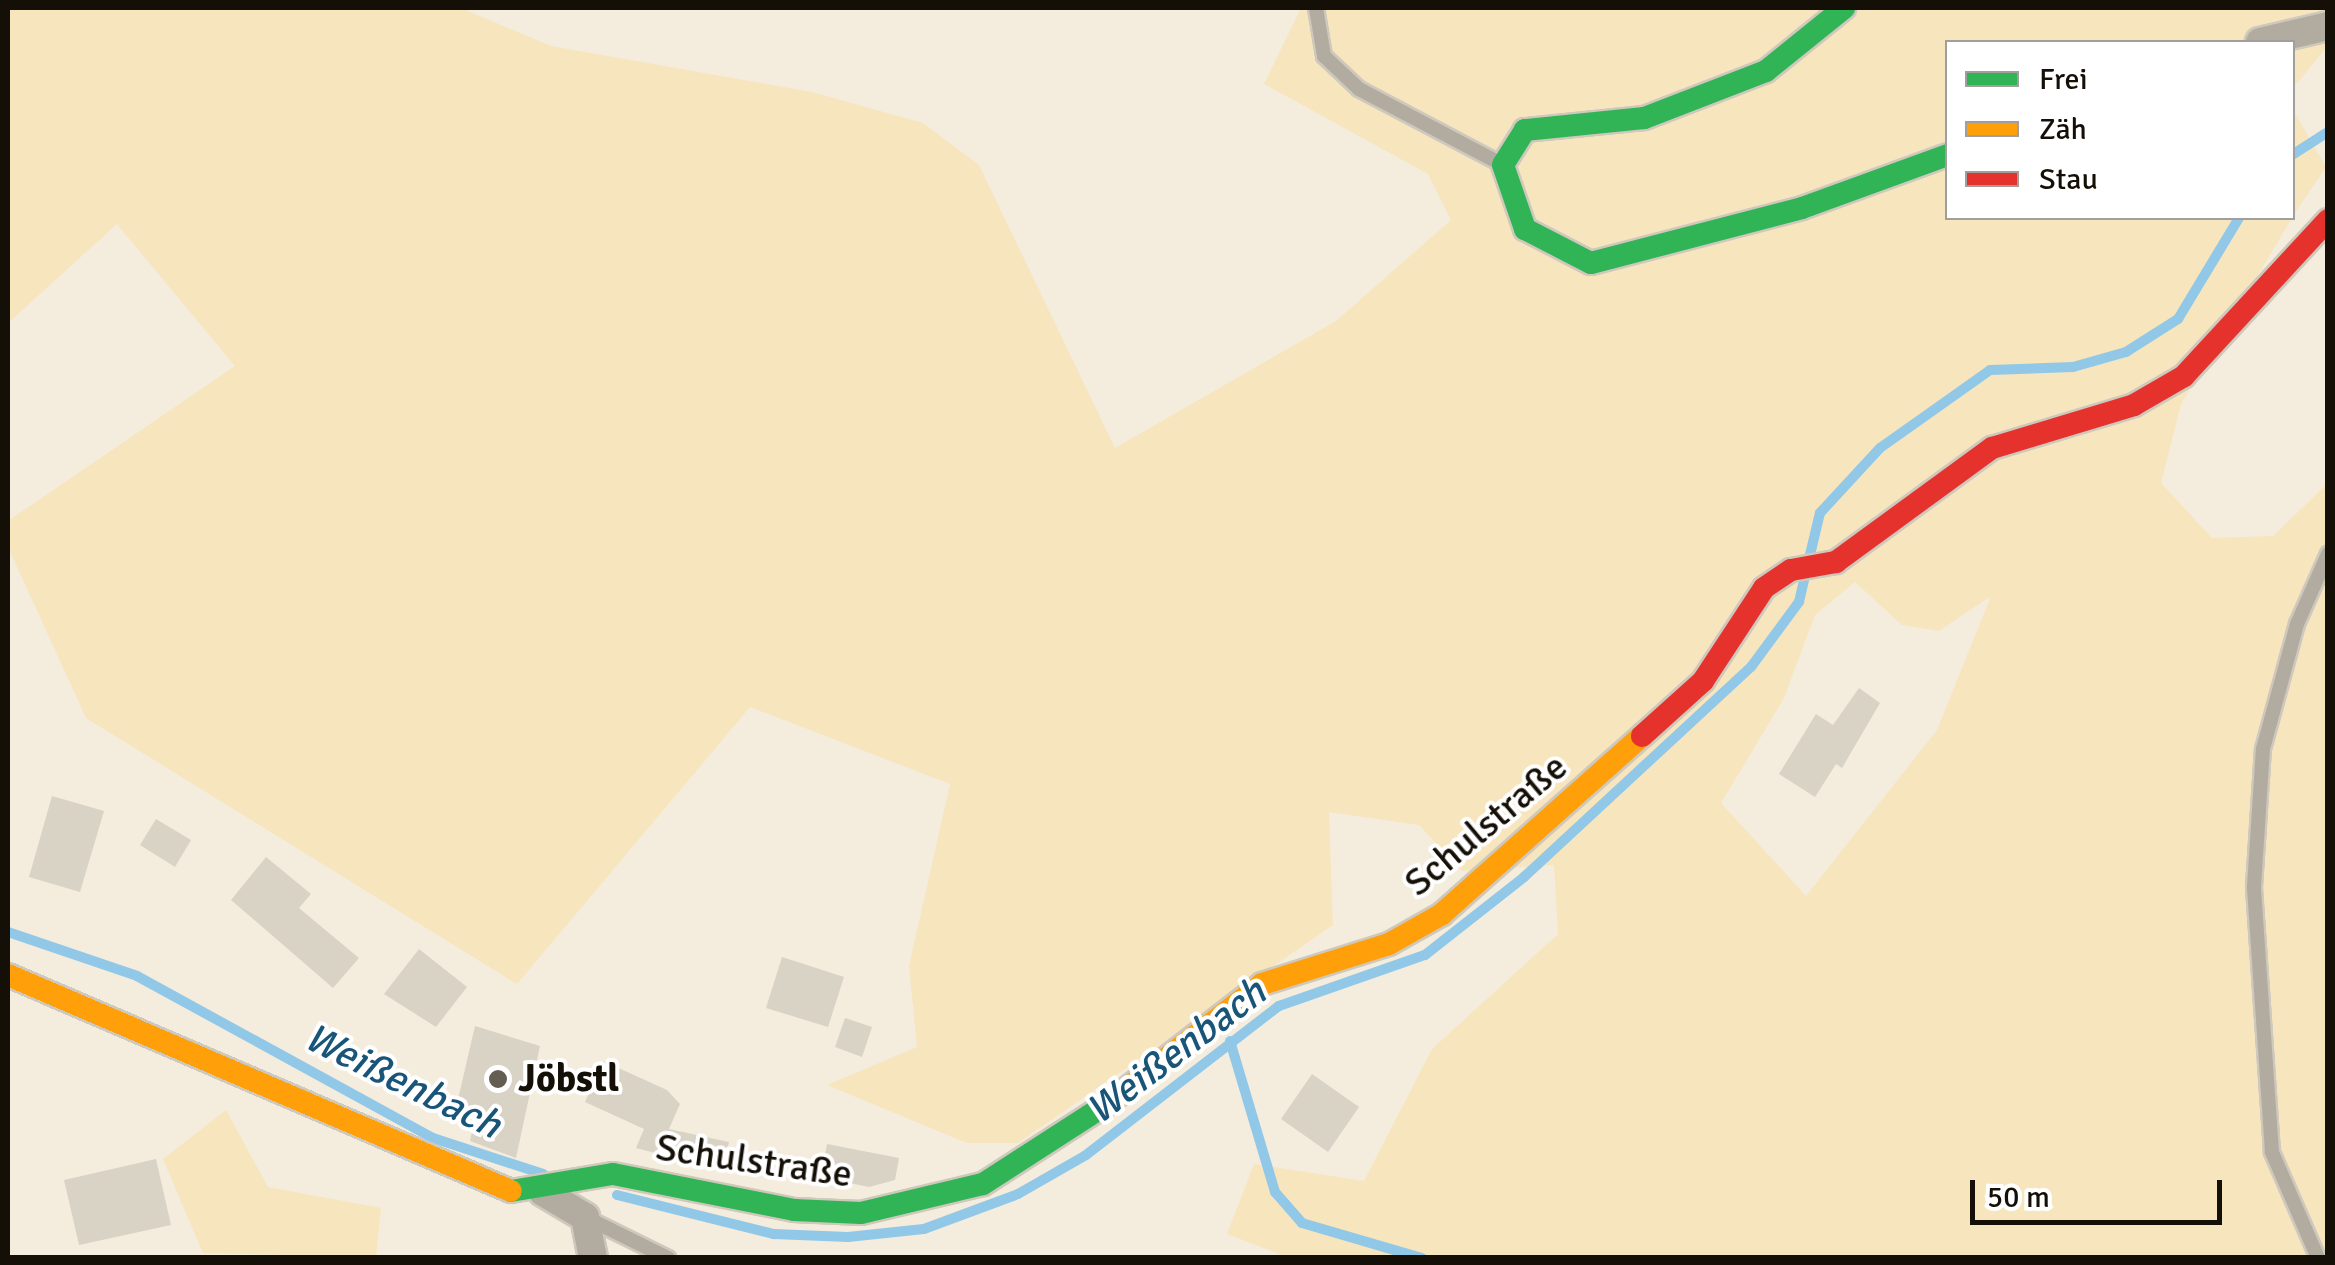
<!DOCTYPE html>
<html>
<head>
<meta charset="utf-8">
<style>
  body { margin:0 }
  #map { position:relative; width:2335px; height:1265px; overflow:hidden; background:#f4ecdd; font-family:Signika,sans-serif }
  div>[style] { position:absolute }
  .green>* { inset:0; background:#f7e5be }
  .stream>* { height:10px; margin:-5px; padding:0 5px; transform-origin:5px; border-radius:5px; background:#91c8e8 }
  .building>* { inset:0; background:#d9d3c6 }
  .roads { filter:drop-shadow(2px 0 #cfc8bc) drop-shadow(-2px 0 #cfc8bc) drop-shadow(0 2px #cfc8bc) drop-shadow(0 -2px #cfc8bc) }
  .lane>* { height:14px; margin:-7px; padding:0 7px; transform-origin:7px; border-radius:7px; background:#b2aca0 }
  .street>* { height:28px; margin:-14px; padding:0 14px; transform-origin:14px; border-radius:14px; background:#b2aca0 }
  .fast>* { height:22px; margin:-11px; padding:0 11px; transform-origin:11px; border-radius:11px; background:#30b455 }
  .slow>* { height:22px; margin:-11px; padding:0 11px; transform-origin:11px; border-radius:11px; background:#ff9f0a }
  .jam>* { height:22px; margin:-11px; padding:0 11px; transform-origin:11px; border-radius:11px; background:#e5322d }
  .dots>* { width:28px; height:28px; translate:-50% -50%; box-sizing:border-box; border:5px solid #fff; border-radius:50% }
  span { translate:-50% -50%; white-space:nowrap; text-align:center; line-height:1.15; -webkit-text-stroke:8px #fff; paint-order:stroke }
  .street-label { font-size:38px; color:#151007 }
  .poi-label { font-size:38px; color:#151007; font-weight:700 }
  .left { translate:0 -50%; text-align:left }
  .water-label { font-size:40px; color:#195579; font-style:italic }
  .frame { position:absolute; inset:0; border:10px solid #151007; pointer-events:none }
  .legend { position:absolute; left:1945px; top:40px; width:350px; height:180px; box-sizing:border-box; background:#fff; border:2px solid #a19f9c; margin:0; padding:12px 18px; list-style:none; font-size:30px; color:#151007 }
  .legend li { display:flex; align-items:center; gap:20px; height:50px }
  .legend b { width:50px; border:2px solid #a19f9c }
  .scale { position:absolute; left:1970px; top:1180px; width:252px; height:45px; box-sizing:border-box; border:5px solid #151007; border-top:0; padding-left:12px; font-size:30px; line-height:35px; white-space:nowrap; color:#151007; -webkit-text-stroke:8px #fff; paint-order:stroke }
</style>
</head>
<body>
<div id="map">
  <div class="green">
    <i style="clip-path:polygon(evenodd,8px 8px,461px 8px,551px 46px,812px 92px,923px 123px,979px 165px,1115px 448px,1336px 321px,1451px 220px,1428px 174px,1264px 84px,1301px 8px,2327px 8px,2327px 47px,2293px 88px,2292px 42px,1948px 42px,1948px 218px,2292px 218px,2181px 404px,2161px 483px,2212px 538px,2273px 536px,2327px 484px,2327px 1257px,1287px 1257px,1227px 1234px,1254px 1164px,1364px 1181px,1432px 1049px,1558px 934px,1554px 865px,1462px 871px,1419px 825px,1329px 812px,1333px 925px,1018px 1143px,967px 1143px,827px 1085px,917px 1047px,909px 966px,950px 784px,750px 707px,517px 984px,86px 718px,8px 547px,8px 521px,235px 366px,117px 224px,8px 323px,8px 8px,1855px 582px,1902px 625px,1939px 631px,1991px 596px,1937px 730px,1806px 896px,1721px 803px,1784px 698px,1815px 615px,1855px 582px)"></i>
    <i style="clip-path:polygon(2292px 108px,2326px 167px,2293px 216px,2292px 216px)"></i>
    <i style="clip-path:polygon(226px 1110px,268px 1187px,381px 1208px,376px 1257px,203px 1253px,163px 1159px)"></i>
  </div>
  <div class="stream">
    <i style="left:2292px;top:155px;width:43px;rotate:-32.6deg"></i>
    <i style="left:1809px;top:559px;width:47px;rotate:-76.6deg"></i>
    <i style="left:1820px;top:513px;width:88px;rotate:-47.3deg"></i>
    <i style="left:1880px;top:448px;width:135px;rotate:-35.3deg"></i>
    <i style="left:1990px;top:370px;width:83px;rotate:-2.1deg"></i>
    <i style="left:2073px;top:367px;width:55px;rotate:-15.8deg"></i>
    <i style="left:2126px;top:352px;width:62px;rotate:-32.4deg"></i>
    <i style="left:2178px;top:319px;width:118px;rotate:-58.9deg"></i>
    <i style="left:8px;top:932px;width:136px;rotate:18.8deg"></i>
    <i style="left:137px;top:976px;width:337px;rotate:28.7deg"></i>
    <i style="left:433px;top:1138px;width:116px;rotate:18.1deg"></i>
    <i style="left:1230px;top:1041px;width:158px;rotate:73.4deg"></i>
    <i style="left:1275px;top:1192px;width:41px;rotate:48.9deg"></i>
    <i style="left:1302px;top:1223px;width:125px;rotate:16.3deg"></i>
    <i style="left:617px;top:1195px;width:162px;rotate:14deg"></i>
    <i style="left:774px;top:1234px;width:74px;rotate:2.3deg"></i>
    <i style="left:848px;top:1237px;width:76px;rotate:-6deg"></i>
    <i style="left:924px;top:1229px;width:100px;rotate:-20.4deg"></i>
    <i style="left:1018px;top:1194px;width:78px;rotate:-29.8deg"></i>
    <i style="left:1086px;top:1155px;width:244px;rotate:-37.7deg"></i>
    <i style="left:1279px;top:1006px;width:155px;rotate:-19.3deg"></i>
    <i style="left:1425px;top:955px;width:126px;rotate:-38.2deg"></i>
    <i style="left:1524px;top:877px;width:309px;rotate:-42.8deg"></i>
    <i style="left:1751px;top:667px;width:81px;rotate:-53.6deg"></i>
    <i style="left:1799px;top:602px;width:28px;rotate:-77deg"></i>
  </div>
  <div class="building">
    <i style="clip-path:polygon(1859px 688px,1880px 703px,1842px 768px,1836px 764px,1815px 797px,1779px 774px,1816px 714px,1833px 725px)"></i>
    <i style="clip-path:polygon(52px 796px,104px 811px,80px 892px,29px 877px)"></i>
    <i style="clip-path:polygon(156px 819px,191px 840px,175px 867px,140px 845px)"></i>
    <i style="clip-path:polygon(266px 857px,311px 894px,299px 908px,359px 958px,333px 988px,231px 900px)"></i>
    <i style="clip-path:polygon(419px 949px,467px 987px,436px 1027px,384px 994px)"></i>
    <i style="clip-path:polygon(782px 957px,844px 977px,828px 1027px,766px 1008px)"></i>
    <i style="clip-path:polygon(845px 1018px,872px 1027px,862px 1057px,835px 1047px)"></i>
    <i style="clip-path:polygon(475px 1026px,540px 1046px,516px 1158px,470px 1141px,475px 1118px,455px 1112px)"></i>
    <i style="clip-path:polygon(603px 1061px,667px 1090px,680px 1104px,669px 1129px,729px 1142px,723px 1171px,636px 1148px,644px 1129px,585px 1102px)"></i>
    <i style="clip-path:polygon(1312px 1074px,1359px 1107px,1328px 1152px,1281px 1119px)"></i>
    <i style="clip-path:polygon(827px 1144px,899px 1158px,895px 1180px,869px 1187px,821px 1177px)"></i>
    <i style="clip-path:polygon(156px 1159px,171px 1225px,79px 1245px,64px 1180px)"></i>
  </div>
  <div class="roads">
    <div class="lane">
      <i style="left:1316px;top:8px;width:49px;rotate:80.5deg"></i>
      <i style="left:1324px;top:56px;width:48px;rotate:43.3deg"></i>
      <i style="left:1359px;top:89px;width:161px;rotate:27.8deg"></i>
      <i style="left:585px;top:1217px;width:93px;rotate:26.3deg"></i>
      <i style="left:2318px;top:1258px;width:116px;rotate:-113.5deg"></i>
      <i style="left:2272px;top:1152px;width:266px;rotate:-93.9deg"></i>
      <i style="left:2254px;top:887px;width:138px;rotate:-86.3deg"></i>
      <i style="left:2263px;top:749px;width:130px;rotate:-74.8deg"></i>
      <i style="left:2297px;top:624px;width:77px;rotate:-66.1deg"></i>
    </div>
    <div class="street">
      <i style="left:2260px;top:42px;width:70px;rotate:-13.2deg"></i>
      <i style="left:543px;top:1192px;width:49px;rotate:30.8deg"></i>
      <i style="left:585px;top:1217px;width:42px;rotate:79deg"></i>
    </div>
    <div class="fast">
      <i style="left:1844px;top:8px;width:100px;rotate:141.1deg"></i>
      <i style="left:1766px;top:71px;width:131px;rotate:158.9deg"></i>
      <i style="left:1644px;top:118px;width:120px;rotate:174.2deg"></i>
      <i style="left:1525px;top:130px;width:41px;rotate:122.2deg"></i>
      <i style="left:1503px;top:165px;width:68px;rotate:71deg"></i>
      <i style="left:1525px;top:229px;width:74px;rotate:27.3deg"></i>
      <i style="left:1591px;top:263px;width:218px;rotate:-14.6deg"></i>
      <i style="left:1802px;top:208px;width:155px;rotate:-20deg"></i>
      <i style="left:511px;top:1191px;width:103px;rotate:-9.5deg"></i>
      <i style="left:613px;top:1174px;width:185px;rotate:11.2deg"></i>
      <i style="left:794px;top:1210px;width:67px;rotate:2.6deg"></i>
      <i style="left:861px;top:1213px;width:125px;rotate:-13.4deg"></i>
      <i style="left:983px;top:1184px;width:148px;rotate:-32.8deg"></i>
    </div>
    <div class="slow">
      <i style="left:8px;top:975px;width:547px;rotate:23.24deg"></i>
      <i style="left:1107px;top:1104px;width:196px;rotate:-37.7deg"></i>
      <i style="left:1262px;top:984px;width:133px;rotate:-17.5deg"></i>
      <i style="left:1389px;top:944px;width:61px;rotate:-29.5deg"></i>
      <i style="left:1442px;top:914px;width:268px;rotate:-41.7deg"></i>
    </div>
    <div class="jam">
      <i style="left:1642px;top:736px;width:82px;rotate:-42deg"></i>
      <i style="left:1703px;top:681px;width:111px;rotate:-56.7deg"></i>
      <i style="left:1764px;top:588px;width:32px;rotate:-34deg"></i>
      <i style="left:1791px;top:570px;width:46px;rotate:-10.1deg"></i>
      <i style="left:1836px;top:562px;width:193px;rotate:-36.2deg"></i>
      <i style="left:1992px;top:448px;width:148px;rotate:-16.8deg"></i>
      <i style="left:2134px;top:405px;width:58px;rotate:-30.1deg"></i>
      <i style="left:2184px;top:376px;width:212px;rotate:-47.3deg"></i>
    </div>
  </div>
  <div class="dots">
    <i style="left:498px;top:1079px;background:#635d52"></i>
  </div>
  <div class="street-label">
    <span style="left:1486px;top:825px;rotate:-40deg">Schulstraße</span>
    <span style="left:754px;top:1161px;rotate:8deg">Schulstraße</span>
  </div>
  <div class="poi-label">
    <span class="left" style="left:518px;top:1079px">Jöbstl</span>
  </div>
  <div class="water-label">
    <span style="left:1176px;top:1051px;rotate:-37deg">Weißenbach</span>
    <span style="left:403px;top:1081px;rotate:26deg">Weißenbach</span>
  </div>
  <div class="frame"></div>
  <ul class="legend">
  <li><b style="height:12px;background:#30b455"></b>Frei</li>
  <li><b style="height:12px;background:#ff9f0a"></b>Zäh</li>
  <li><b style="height:12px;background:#e5322d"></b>Stau</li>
  </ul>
  <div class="scale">50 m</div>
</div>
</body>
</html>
